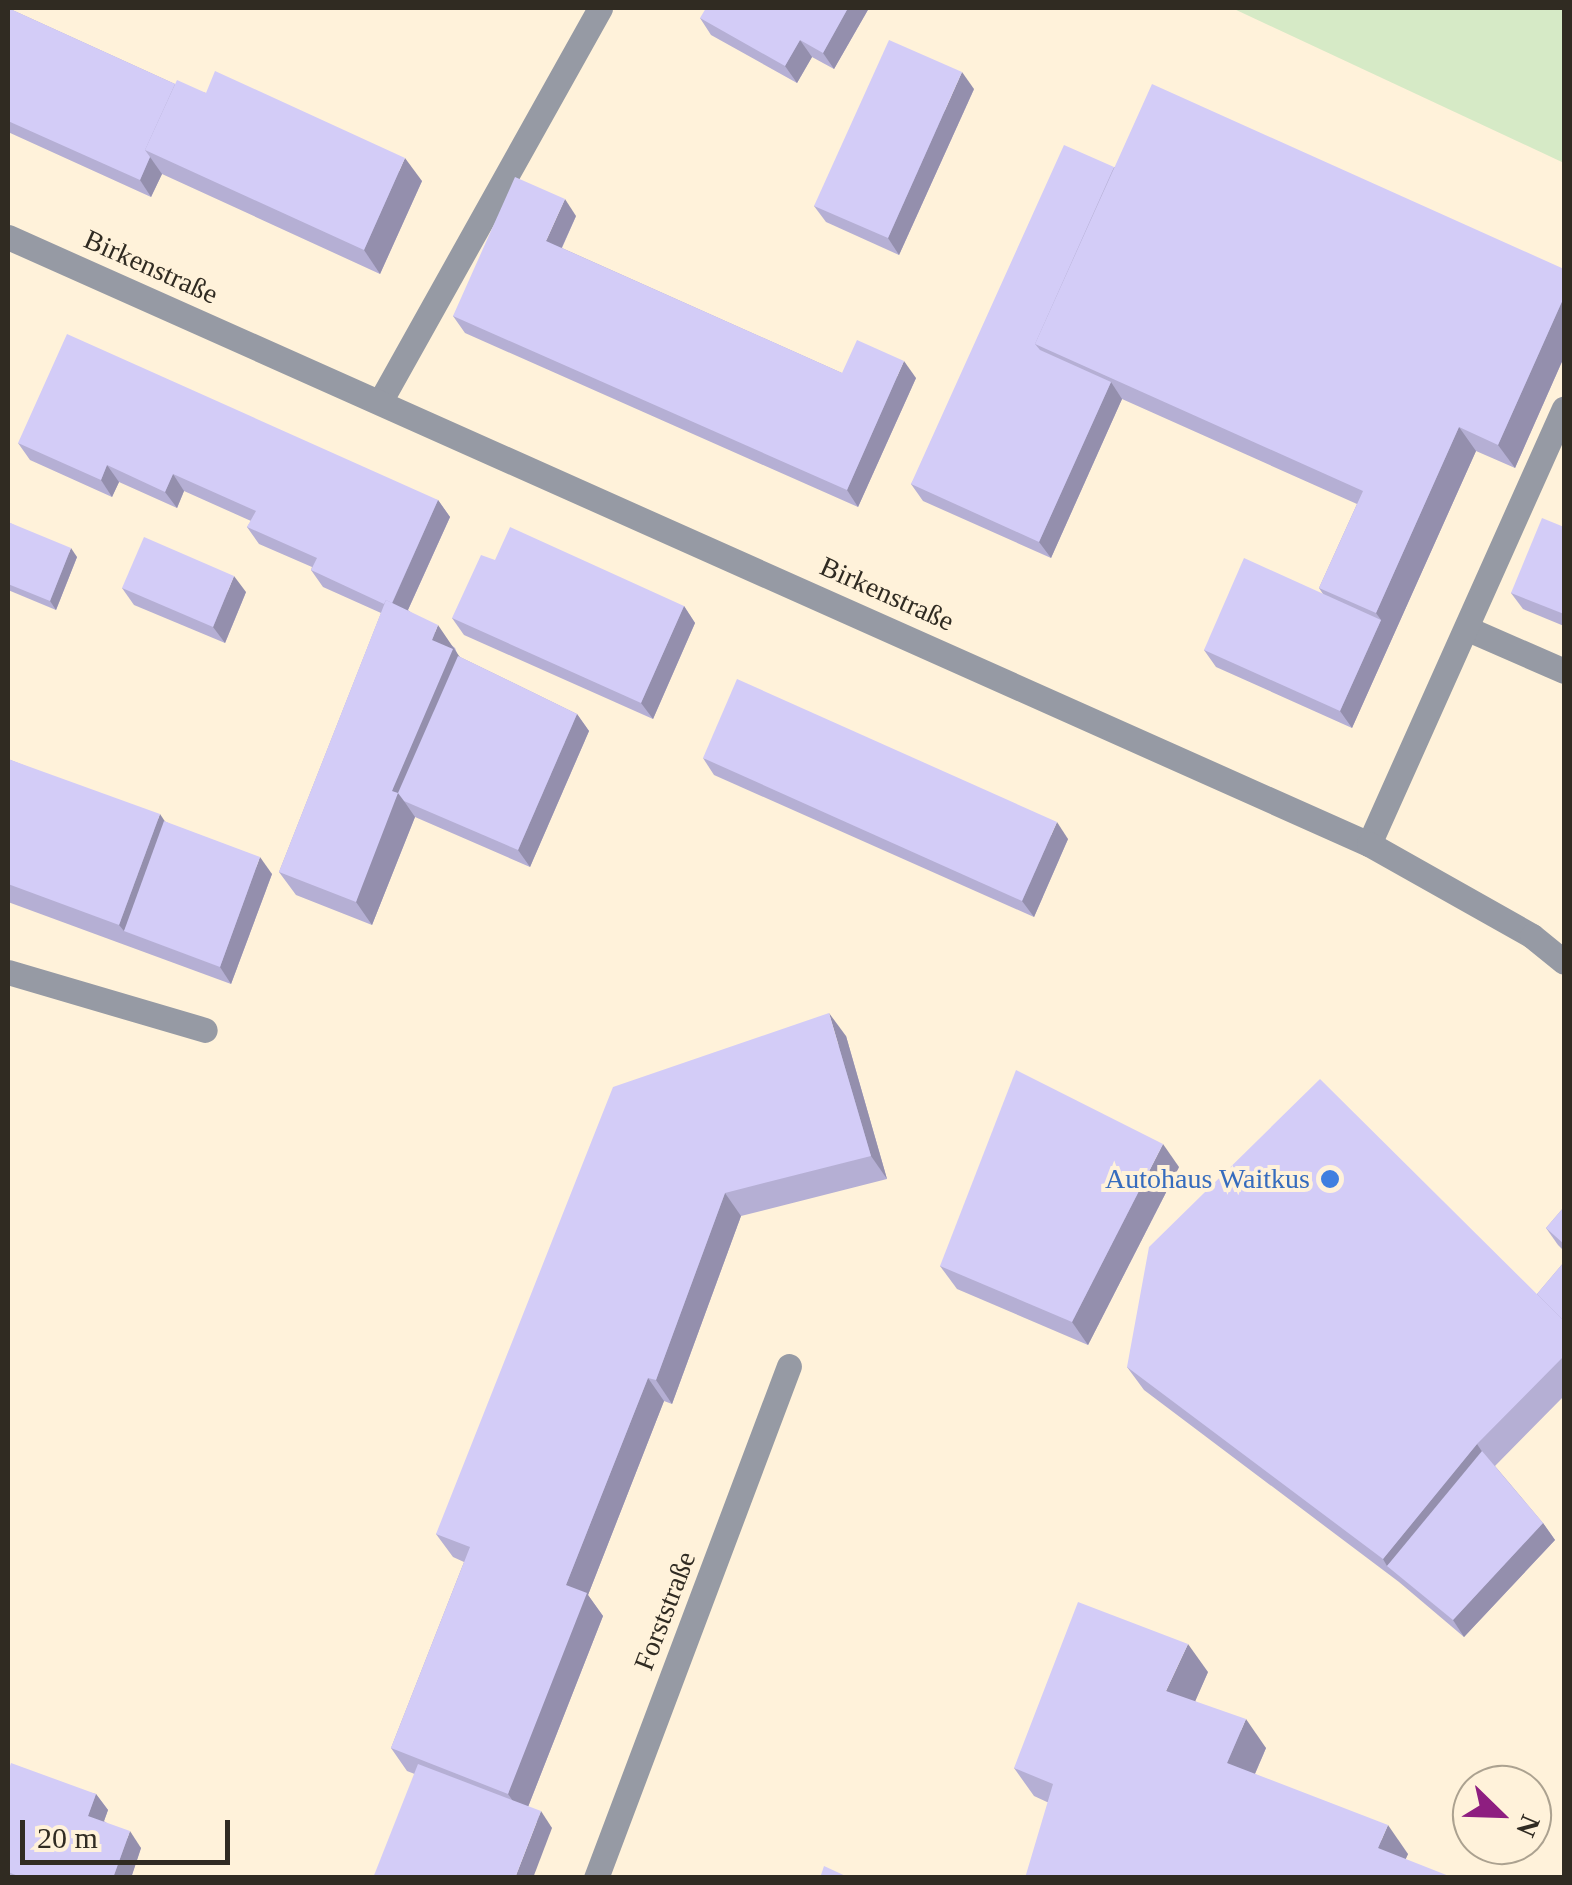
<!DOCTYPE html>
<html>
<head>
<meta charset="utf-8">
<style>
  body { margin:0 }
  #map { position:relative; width:1572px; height:1885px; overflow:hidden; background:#fff2da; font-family:"Times New Roman",serif }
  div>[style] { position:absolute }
  .green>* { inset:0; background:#d6eac6 }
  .service>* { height:25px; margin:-12.5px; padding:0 12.5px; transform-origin:12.5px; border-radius:12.5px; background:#969aa4 }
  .tertiary>* { height:25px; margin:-12.5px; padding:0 12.5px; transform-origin:12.5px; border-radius:12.5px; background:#969aa4 }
  .wall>* { inset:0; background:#b5afd4 }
  .shaded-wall>* { inset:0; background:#948fad }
  .building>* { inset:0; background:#d3ccf7 }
  .dots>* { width:28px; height:28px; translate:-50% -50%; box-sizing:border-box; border:5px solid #fff2da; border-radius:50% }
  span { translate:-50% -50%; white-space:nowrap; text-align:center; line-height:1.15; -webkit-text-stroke:8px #fff2da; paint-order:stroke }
  .street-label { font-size:28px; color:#302b22 }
  .shop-label { font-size:28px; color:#366cbe }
  .right { translate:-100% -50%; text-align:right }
  .frame { position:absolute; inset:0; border:10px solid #302b22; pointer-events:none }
  .north { position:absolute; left:1452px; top:1765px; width:100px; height:100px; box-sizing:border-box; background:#fff2da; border:2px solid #aca290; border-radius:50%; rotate:113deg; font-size:28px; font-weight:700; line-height:40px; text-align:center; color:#302b22 }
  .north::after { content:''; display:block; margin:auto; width:35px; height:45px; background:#8e1e80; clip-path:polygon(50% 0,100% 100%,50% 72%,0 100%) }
  .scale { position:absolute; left:20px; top:1820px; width:210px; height:45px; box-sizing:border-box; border:5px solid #302b22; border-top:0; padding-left:12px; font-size:30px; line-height:35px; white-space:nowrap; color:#302b22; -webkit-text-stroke:8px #fff2da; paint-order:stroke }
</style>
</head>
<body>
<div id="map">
  <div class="green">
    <i style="clip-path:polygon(1232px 8px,1564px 8px,1564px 163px)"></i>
  </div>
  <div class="service">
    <i style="left:381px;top:400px;width:449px;rotate:-60.8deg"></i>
    <i style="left:1468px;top:629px;width:105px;rotate:23.6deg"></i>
    <i style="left:1369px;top:844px;width:477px;rotate:-65.9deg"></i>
    <i style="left:8px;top:972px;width:205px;rotate:16.4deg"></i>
    <i style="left:596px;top:1878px;width:547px;rotate:-69.35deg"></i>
  </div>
  <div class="tertiary">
    <i style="left:8px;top:237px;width:1490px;rotate:24.04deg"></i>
    <i style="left:1369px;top:844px;width:187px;rotate:29.4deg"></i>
    <i style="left:1532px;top:936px;width:41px;rotate:39.1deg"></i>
  </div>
  <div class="wall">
    <i style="clip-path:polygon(8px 8px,175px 84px,206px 93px,422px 181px,380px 274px,162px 174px,151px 197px,8px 132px)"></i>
    <i style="clip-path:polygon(869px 8px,834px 69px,812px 57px,797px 83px,711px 35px,700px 18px)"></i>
    <i style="clip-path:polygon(974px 89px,899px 255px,826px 222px,814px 206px)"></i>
    <i style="clip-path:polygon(1114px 167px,1564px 269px,1564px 357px,1515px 468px,1476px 451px,1352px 728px,1216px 667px,1204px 650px,1323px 594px,1319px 588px,1357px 504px,1122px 399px,1051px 558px,923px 501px,911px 484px)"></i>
    <i style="clip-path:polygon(576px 216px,562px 248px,842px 373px,916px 378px,858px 507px,465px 333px,453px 316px)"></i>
    <i style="clip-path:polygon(18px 443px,438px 500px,450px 517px,408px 610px,455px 648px,458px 656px,577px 714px,589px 731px,530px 867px,415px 817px,372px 925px,296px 895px,279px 872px,381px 613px,323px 587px,311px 570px,312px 567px,259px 544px,247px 527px,251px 521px,184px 491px,177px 508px,119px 482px,112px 497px,30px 460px)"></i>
    <i style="clip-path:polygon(8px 522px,77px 557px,56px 610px,8px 590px)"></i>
    <i style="clip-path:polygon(1564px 527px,1564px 626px,1523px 609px,1511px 593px)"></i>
    <i style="clip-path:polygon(122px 588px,246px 592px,225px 643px,134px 605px)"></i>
    <i style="clip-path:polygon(684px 606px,695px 623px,653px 719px,464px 635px,452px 618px)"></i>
    <i style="clip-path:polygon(703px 758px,1068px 839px,1034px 917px,714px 775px)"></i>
    <i style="clip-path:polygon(8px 759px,164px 821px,272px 874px,231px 984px,8px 902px)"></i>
    <i style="clip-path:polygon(846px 1036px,887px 1179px,741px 1216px,672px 1404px,664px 1401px,588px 1595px,603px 1616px,528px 1807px,552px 1828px,407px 1771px,391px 1748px,464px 1562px,453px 1557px,436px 1534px)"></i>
    <i style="clip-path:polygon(1179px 1167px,1088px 1345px,957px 1289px,940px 1266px)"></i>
    <i style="clip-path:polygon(1564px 1207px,1564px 1251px,1558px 1245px,1546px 1228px)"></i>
    <i style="clip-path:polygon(1564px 1262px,1564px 1396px,1495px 1466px,1543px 1523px,1555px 1540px,1464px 1637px,1399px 1582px,1144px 1390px,1127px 1367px,1537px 1294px)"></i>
    <i style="clip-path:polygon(1208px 1672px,1195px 1701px,1266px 1748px,1255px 1774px,1408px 1854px,1406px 1858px,1047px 1802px,1034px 1796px,1014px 1768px)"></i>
    <i style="clip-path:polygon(8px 1772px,96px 1794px,108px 1810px,104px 1821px,141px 1848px,131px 1878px,8px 1878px)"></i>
  </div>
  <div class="shaded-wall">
    <i style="clip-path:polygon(848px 8px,869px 8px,834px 69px,823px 53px)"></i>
    <i style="clip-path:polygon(800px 40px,812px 57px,797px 83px,785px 66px)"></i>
    <i style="clip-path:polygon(962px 72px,974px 89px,899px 255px,888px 238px)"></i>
    <i style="clip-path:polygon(150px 157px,162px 174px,151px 197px,140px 180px)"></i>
    <i style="clip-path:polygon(405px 158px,422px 181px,380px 274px,364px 250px)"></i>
    <i style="clip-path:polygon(565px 199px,576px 216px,557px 258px,546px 241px)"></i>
    <i style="clip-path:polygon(1564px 297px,1564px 357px,1515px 468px,1498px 445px)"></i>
    <i style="clip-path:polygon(904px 361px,916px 378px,858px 507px,847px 490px)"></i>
    <i style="clip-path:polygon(1111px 382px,1122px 399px,1051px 558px,1039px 542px)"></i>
    <i style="clip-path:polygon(1459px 427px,1476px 451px,1352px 728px,1340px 711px,1381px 620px,1376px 613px)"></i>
    <i style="clip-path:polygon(107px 465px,119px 482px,112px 497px,101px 480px)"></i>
    <i style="clip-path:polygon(173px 474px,184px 491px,177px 508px,165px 492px)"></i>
    <i style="clip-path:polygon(438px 500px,450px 517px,402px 623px,391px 606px)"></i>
    <i style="clip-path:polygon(71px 548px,77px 557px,56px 610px,50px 601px)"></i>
    <i style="clip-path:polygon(234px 576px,246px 592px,225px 643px,213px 627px)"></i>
    <i style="clip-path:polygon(684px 606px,695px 623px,653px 719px,641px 703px)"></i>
    <i style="clip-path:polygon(438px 625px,470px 672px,404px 801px,415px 817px,372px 925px,356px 902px,392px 791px,432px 640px)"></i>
    <i style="clip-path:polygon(577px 714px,589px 731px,530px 867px,518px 850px)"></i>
    <i style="clip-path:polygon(160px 814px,176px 838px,124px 931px,119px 925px)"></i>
    <i style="clip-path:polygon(1057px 822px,1068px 839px,1034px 917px,1022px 901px)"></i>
    <i style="clip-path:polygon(260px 857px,272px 874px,231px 984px,220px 967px)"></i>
    <i style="clip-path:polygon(829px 1013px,846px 1036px,887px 1179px,871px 1156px)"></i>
    <i style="clip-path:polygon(1163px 1144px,1179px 1167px,1088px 1345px,1072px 1322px)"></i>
    <i style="clip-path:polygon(725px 1193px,741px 1216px,672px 1404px,656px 1380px)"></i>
    <i style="clip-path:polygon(648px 1378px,664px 1401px,588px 1595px,603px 1616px,524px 1817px,508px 1794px,566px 1585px)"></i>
    <i style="clip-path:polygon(1477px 1444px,1493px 1468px,1387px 1566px,1383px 1559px)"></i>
    <i style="clip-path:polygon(1543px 1523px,1555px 1540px,1464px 1637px,1453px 1620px)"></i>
    <i style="clip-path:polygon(1188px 1644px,1208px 1672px,1187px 1720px,1166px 1691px)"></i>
    <i style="clip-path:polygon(1246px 1719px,1266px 1748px,1247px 1792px,1227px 1763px)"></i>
    <i style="clip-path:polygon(96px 1794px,108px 1810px,100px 1832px,88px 1816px)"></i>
    <i style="clip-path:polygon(541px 1811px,552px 1828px,533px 1878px,515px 1878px)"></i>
    <i style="clip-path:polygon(1388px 1825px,1408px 1854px,1398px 1876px,1378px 1848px)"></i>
    <i style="clip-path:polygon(130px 1831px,141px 1848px,131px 1878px,113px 1878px)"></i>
  </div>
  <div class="building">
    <i style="clip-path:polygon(8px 8px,175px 84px,145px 150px,150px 157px,140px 180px,8px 121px)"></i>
    <i style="clip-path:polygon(706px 8px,848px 8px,823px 53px,800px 40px,785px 66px,700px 18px)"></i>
    <i style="clip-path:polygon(889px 40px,962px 72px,888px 238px,814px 206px)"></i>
    <i style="clip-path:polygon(215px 71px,405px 158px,364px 250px,145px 150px,177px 80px,206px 93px)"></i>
    <i style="clip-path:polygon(1152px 84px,1564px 269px,1564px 297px,1498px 445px,1459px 427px,1376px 613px,1319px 588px,1363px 491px,1035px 344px)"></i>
    <i style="clip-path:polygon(1064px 145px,1114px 167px,1035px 344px,1040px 350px,1111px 382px,1039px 542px,911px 484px)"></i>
    <i style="clip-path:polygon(515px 177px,565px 199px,546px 241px,842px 373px,857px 340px,904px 361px,847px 490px,453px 316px)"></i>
    <i style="clip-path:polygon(67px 334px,438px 500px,392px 603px,386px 600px,384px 604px,311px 570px,317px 558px,247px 527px,256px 511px,173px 474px,165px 492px,107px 465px,101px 480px,18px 443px)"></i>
    <i style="clip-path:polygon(1542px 518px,1564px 527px,1564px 614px,1511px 593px)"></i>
    <i style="clip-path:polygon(8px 522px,71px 548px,50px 601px,8px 584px)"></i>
    <i style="clip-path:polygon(510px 527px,684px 606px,641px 703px,452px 618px,481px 555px,495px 560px)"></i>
    <i style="clip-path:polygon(144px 537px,234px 576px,213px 627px,122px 588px)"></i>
    <i style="clip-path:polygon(1244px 558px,1381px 620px,1340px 711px,1204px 650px)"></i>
    <i style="clip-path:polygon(386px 600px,438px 625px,432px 640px,453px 649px,392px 791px,398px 793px,356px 902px,279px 872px)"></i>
    <i style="clip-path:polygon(458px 656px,577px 714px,518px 850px,404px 801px,398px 793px)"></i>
    <i style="clip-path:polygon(737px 679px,1057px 822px,1022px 901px,703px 758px)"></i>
    <i style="clip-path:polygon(8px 759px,160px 814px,119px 925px,8px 884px)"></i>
    <i style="clip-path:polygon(164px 821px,260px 857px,220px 967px,124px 931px)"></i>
    <i style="clip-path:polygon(829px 1013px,871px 1156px,725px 1193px,656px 1380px,648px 1378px,566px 1585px,587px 1593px,508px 1794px,391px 1748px,470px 1547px,436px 1534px,613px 1087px)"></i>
    <i style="clip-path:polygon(1016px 1070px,1163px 1144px,1072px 1322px,940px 1266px)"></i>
    <i style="clip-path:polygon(1320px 1079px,1564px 1321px,1564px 1356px,1477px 1444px,1383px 1559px,1127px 1367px,1149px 1247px)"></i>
    <i style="clip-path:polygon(1564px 1207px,1564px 1244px,1546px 1228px)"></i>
    <i style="clip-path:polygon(1564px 1262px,1564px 1321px,1537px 1294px)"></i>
    <i style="clip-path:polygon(1482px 1451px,1543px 1523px,1453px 1620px,1387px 1566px)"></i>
    <i style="clip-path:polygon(1078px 1602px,1188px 1644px,1166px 1691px,1246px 1719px,1227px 1763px,1388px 1825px,1378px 1848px,1454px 1878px,1025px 1878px,1053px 1784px,1014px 1768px)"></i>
    <i style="clip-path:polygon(11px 1763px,96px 1794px,88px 1816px,130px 1831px,113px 1878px,23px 1878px,8px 1872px,8px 1772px)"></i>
    <i style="clip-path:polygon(418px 1764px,541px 1811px,515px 1878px,373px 1878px)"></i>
    <i style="clip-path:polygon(824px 1866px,850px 1878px,820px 1878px)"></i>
  </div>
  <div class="dots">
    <i style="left:1330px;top:1179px;background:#3f7fe0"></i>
  </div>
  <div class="street-label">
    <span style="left:151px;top:267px;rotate:24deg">Birkenstraße</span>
    <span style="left:887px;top:594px;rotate:24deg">Birkenstraße</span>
    <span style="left:665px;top:1611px;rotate:-69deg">Forststraße</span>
  </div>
  <div class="shop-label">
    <span class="right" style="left:1310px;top:1179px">Autohaus Waitkus</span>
  </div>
  <div class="frame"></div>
  <div class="north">N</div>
  <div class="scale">20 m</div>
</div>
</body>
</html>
